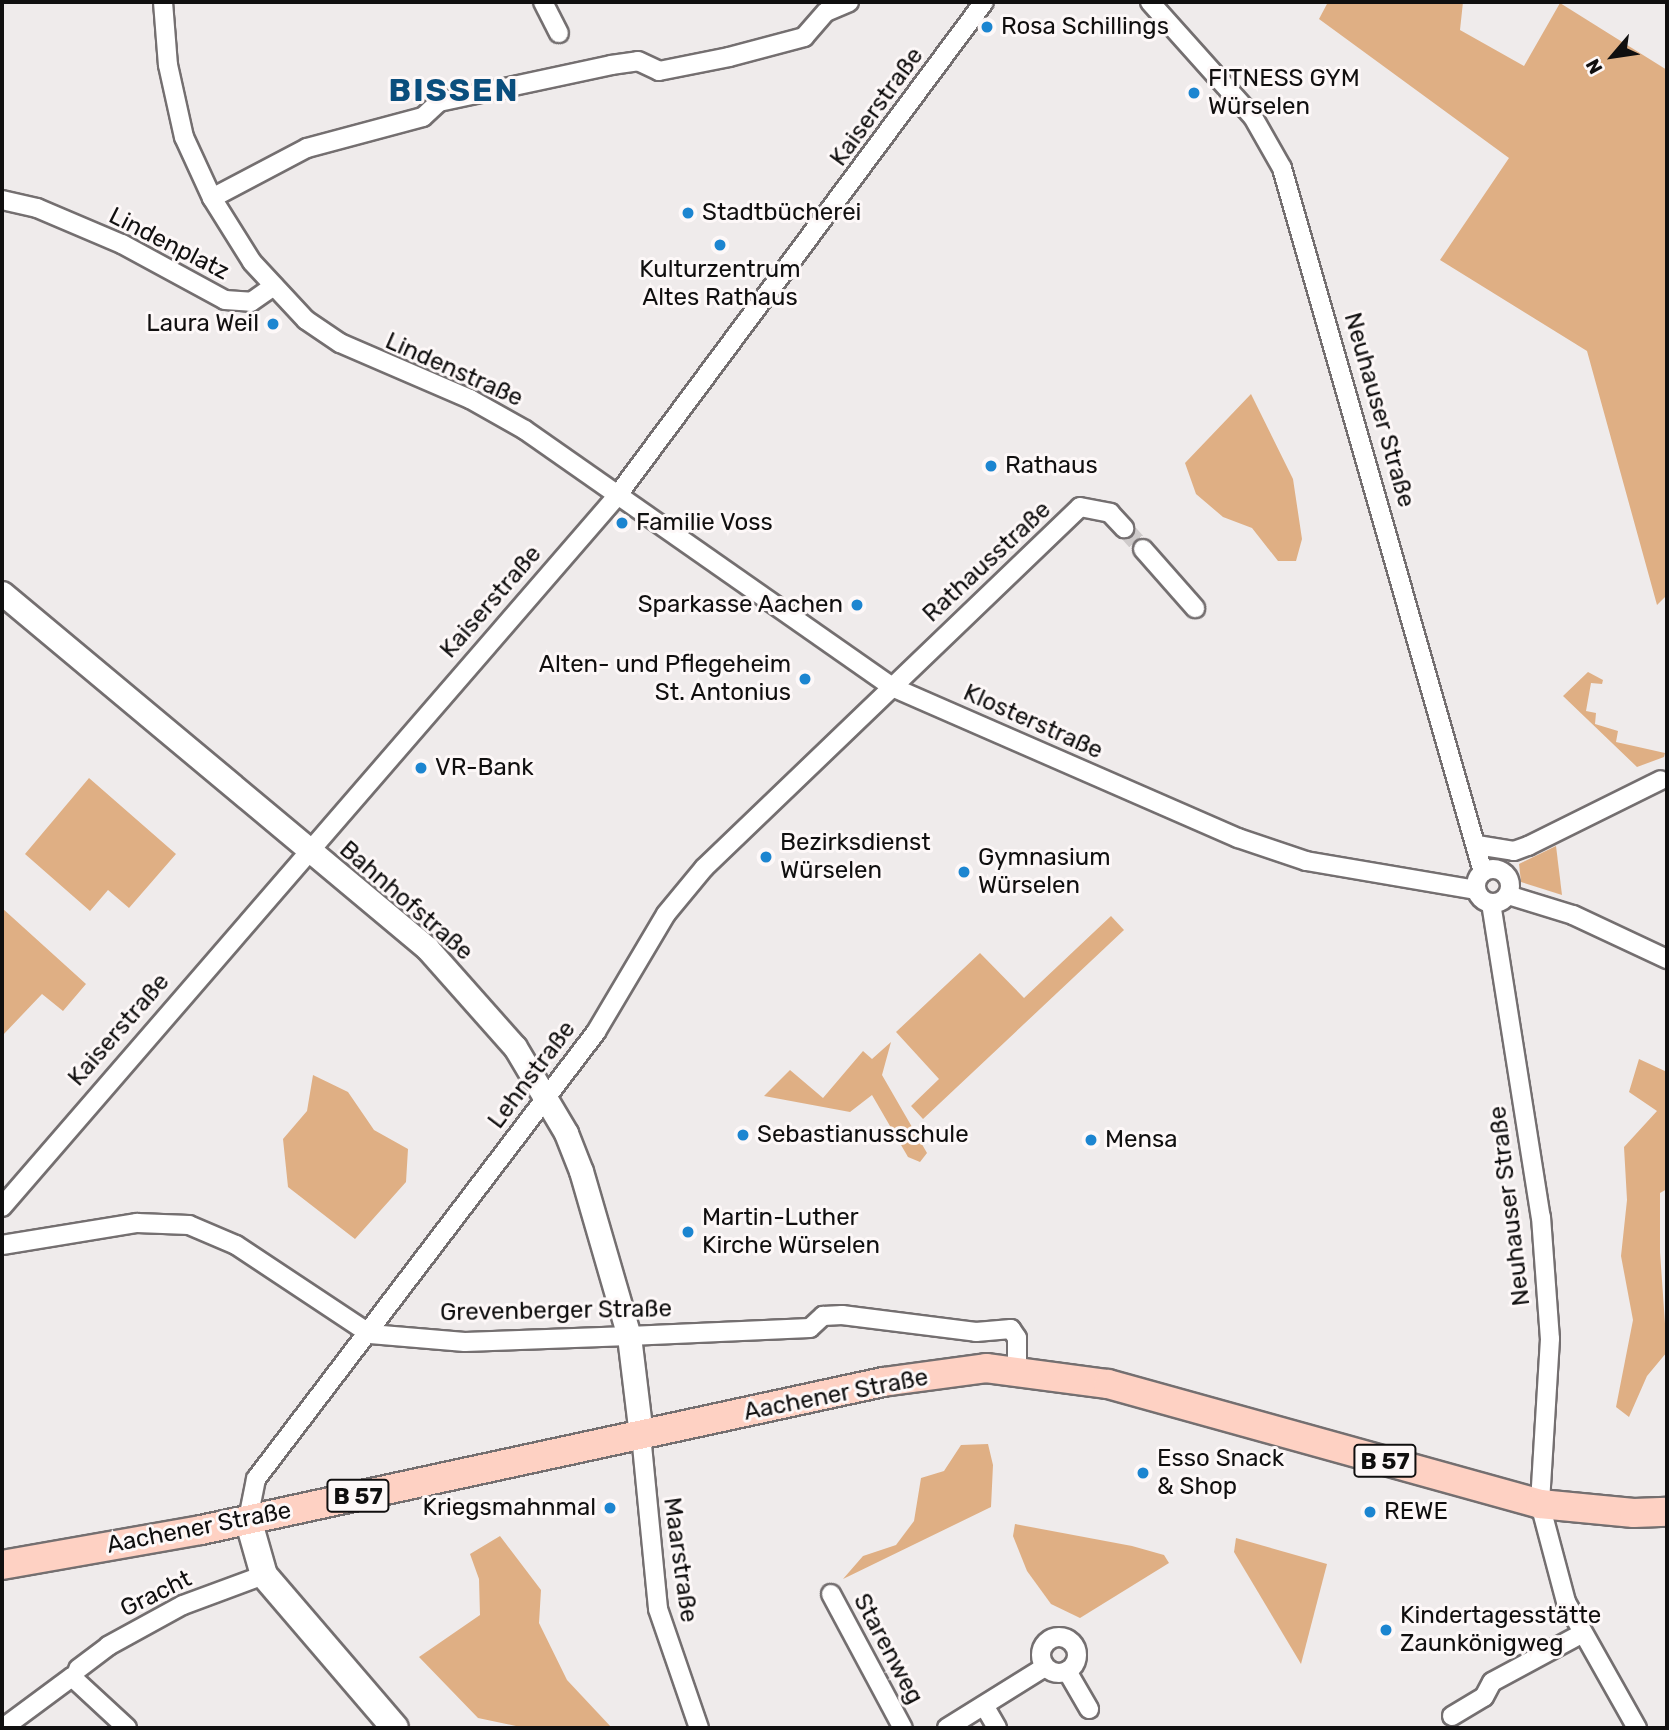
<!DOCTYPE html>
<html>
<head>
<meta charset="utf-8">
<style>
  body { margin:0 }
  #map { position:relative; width:1669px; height:1730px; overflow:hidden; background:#efebeb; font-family:Rubik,sans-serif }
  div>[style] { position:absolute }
  .green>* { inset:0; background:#dfaf84 }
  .minor-tunnel>* { height:18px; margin-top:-9px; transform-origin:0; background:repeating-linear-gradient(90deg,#cecaca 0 18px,transparent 0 27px) }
  .roads { filter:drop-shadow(2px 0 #746f70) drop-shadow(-2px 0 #746f70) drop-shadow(0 2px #746f70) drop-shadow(0 -2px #746f70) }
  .minor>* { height:18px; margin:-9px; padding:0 9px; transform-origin:9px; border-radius:9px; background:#fff }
  .minor>.ring { margin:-9px; padding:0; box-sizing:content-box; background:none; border:18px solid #fff; border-radius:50% }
  .tertiary>* { height:23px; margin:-11.5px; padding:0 11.5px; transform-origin:11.5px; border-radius:11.5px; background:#fff }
  .secondary>* { height:26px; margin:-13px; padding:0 13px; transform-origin:13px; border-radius:13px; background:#fff }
  .primary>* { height:28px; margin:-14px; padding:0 14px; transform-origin:14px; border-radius:14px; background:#fed1c3 }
  .dots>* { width:19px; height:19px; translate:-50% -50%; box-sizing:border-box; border:4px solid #fdf8f8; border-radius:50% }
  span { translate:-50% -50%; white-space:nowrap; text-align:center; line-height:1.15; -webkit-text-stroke:6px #fdf8f8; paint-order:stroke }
  .shield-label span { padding:2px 5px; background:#fdf8f8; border:2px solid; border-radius:5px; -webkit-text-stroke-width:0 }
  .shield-label { font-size:23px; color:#100f0f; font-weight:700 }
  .poi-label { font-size:24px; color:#100f0f }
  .left { translate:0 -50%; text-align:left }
  .right { translate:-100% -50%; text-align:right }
  .street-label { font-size:24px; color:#100f0f }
  .district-label { font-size:32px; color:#0a4e7d; font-weight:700; letter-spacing:2px }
  .frame { position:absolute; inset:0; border:4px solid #100f0f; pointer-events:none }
  .north { position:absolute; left:1578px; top:21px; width:70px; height:70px; -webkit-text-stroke:5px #fdf8f8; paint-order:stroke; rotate:241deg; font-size:19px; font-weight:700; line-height:28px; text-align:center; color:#100f0f }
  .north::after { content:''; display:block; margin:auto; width:24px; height:32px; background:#100f0f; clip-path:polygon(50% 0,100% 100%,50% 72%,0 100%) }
</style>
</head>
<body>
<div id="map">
  <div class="green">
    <i style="clip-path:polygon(1328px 2px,1463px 2px,1460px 30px,1524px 66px,1560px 3px,1667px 70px,1667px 595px,1657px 605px,1587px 351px,1440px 260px,1509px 158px,1319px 19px)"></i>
    <i style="clip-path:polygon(1251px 394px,1293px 479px,1302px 539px,1296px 561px,1278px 561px,1252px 528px,1223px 517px,1196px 494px,1185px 463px)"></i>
    <i style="clip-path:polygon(1588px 672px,1603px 680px,1602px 684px,1591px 683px,1586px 711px,1596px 713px,1595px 724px,1618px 731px,1616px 742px,1665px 753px,1664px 757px,1637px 767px,1563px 696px)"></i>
    <i style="clip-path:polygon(89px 778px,176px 854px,129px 908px,108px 890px,90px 911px,25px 854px)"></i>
    <i style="clip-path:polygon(1556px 846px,1562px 895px,1521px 882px,1519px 864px)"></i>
    <i style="clip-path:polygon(2px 908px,86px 984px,63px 1011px,42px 994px,2px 1036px)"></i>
    <i style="clip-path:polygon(1111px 916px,1124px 930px,923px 1119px,911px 1106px,939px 1079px,896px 1032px,980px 953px,1024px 998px)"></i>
    <i style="clip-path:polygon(891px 1042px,882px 1075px,927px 1153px,920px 1162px,908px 1157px,872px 1095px,850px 1112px,764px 1096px,790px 1070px,823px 1098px,863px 1051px,872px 1059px)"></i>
    <i style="clip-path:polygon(1639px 1059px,1667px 1072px,1667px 1189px,1660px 1193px,1660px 1252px,1667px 1352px,1647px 1376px,1629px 1417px,1616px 1407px,1633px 1320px,1621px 1256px,1627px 1200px,1624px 1147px,1657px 1111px,1629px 1092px)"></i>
    <i style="clip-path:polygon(313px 1075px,348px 1092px,374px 1130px,408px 1149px,406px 1182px,355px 1239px,288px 1187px,283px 1139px,307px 1111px)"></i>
    <i style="clip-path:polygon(988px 1444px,993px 1465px,991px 1507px,843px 1579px,863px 1556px,896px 1545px,914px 1521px,921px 1478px,944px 1471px,961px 1445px)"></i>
    <i style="clip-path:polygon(1015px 1524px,1132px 1546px,1164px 1555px,1169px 1563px,1080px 1618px,1051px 1604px,1027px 1571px,1013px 1536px)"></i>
    <i style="clip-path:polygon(500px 1536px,541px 1590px,539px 1623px,567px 1680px,612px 1728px,516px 1726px,478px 1718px,419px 1657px,480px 1615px,479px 1579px,470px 1554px)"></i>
    <i style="clip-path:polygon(1236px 1538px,1327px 1564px,1301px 1664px,1234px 1552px)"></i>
  </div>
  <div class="minor-tunnel">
    <i style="left:1124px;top:528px;width:28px;rotate:48deg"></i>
  </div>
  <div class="roads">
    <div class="minor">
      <i style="left:163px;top:2px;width:63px;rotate:85.5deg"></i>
      <i style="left:168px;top:65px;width:74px;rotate:77.5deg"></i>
      <i style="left:184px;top:137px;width:67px;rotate:65.3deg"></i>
      <i style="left:212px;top:198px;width:75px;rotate:58deg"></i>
      <i style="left:252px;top:262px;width:79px;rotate:47deg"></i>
      <i style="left:306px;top:320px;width:41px;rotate:34.1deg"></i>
      <i style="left:340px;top:343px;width:142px;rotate:23.3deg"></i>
      <i style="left:470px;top:399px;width:63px;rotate:29.4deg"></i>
      <i style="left:525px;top:430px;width:446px;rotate:35deg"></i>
      <i style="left:890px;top:686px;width:380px;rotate:23.6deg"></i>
      <i style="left:1238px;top:838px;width:72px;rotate:18.7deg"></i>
      <i style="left:1306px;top:861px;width:172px;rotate:9.7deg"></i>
      <i style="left:543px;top:2px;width:35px;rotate:63deg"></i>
      <i style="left:1150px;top:2px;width:154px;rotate:48.2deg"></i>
      <i style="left:1253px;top:117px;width:59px;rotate:60.4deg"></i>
      <i style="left:1282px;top:168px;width:732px;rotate:74.07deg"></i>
      <i style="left:212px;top:198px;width:107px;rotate:-27.8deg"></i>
      <i style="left:307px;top:148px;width:120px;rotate:-15deg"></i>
      <i style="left:423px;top:117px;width:22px;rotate:-43deg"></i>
      <i style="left:439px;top:102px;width:176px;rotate:-12.1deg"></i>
      <i style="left:611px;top:65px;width:27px;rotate:-8deg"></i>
      <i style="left:638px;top:61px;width:23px;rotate:25deg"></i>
      <i style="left:659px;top:71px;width:71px;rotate:-11.3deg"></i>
      <i style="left:729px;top:57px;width:78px;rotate:-14.9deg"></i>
      <i style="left:804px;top:37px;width:33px;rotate:-49deg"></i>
      <i style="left:826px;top:12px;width:25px;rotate:-23deg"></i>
      <i style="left:2px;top:200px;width:36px;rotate:13deg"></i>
      <i style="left:37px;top:208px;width:92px;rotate:23deg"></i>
      <i style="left:122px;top:244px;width:117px;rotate:28.5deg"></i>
      <i style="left:225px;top:300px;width:26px;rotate:4deg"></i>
      <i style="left:251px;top:302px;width:28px;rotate:-35deg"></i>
      <i style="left:1143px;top:549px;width:79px;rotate:48.6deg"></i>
      <i style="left:1477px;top:845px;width:37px;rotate:9deg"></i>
      <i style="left:1514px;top:851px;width:15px;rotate:-20deg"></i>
      <i style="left:1528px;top:846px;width:148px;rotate:-26.4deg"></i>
      <i class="ring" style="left:1476px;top:869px;width:16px;height:16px"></i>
      <i style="left:1508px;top:895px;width:68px;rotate:17.1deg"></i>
      <i style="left:1573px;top:915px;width:104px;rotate:25.1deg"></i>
      <i style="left:1491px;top:903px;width:318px;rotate:81deg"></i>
      <i style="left:1541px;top:1217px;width:122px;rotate:85.8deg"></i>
      <i style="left:1550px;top:1339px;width:165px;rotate:93.5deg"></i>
      <i style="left:1540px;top:1504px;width:101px;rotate:75.1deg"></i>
      <i style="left:1566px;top:1602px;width:145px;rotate:60.6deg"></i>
      <i style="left:2px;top:1207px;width:940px;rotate:-49.14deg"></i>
      <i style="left:617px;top:496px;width:615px;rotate:-53.39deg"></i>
      <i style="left:2px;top:1245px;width:137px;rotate:-9.3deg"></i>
      <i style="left:137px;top:1223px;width:52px;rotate:2.2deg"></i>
      <i style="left:189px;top:1225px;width:51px;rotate:23.1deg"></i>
      <i style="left:236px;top:1245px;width:161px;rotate:33.6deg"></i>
      <i style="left:370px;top:1334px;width:95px;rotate:4.8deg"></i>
      <i style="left:465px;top:1342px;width:164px;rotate:-2.1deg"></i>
      <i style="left:629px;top:1336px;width:181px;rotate:-2.5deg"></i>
      <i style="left:810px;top:1328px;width:18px;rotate:-43deg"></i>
      <i style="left:823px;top:1316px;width:19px;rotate:-3deg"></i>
      <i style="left:842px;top:1315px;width:135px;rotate:7.2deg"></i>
      <i style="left:976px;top:1332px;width:35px;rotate:-5deg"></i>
      <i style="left:1011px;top:1329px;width:11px;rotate:56deg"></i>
      <i style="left:1017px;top:1338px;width:31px;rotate:90deg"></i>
      <i style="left:641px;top:1435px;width:175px;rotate:84.4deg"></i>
      <i style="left:658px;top:1609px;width:126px;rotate:71deg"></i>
      <i style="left:248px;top:1519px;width:41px;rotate:-78.7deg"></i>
      <i style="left:256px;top:1479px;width:562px;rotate:-52.74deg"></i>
      <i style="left:596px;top:1032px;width:137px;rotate:-59.3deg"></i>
      <i style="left:666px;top:914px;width:60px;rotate:-50.4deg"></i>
      <i style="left:704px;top:868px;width:521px;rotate:-43.83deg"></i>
      <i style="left:1080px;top:507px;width:31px;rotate:11deg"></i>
      <i style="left:1110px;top:513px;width:21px;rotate:47deg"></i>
      <i style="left:831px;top:1594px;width:152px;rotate:61.8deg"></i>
      <i class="ring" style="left:1041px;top:1637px;width:18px;height:18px"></i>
      <i style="left:78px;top:1669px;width:38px;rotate:-37deg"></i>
      <i style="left:108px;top:1646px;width:85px;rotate:-28.7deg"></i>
      <i style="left:183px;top:1605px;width:86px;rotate:-20.3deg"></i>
      <i style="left:1067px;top:1671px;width:44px;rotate:59.9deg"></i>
      <i style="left:985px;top:1707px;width:24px;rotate:60deg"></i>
      <i style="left:1452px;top:1716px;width:37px;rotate:-31deg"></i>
      <i style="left:1484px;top:1697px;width:17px;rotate:-62deg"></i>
      <i style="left:1492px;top:1682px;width:101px;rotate:-28.3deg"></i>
      <i style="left:3px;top:1728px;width:86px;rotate:-36.5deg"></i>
      <i style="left:72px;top:1677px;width:75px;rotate:42.8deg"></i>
      <i style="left:947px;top:1728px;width:115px;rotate:-31.9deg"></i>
    </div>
    <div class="tertiary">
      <i style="left:2px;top:593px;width:554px;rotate:39.87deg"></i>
      <i style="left:427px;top:948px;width:132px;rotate:48.4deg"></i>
      <i style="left:515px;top:1047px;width:100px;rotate:59.3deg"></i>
      <i style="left:566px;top:1133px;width:41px;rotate:68.5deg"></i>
      <i style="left:581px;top:1171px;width:172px;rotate:73.8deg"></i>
      <i style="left:629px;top:1336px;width:100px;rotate:83.1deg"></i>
    </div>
    <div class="secondary">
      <i style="left:248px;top:1519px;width:58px;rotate:74.1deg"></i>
      <i style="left:264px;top:1575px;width:201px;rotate:49.4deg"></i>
    </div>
    <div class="primary">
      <i style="left:2px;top:1565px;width:202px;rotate:-10deg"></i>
      <i style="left:201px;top:1530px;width:698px;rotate:-12.24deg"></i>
      <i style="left:883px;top:1382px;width:104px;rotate:-7.7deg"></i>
      <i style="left:986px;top:1368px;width:123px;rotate:7.5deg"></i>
      <i style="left:1108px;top:1384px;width:448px;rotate:15.5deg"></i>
      <i style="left:1540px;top:1504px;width:94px;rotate:5.5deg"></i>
      <i style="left:1634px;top:1513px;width:33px;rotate:-2deg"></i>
    </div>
  </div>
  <div class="dots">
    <i style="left:987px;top:27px;background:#1c85d0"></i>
    <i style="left:1194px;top:93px;background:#1c85d0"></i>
    <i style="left:688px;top:213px;background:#1c85d0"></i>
    <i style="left:720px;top:245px;background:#1c85d0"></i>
    <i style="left:273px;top:324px;background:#1c85d0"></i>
    <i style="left:991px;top:466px;background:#1c85d0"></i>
    <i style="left:622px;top:523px;background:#1c85d0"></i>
    <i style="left:857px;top:605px;background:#1c85d0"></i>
    <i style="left:805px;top:679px;background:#1c85d0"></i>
    <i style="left:421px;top:768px;background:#1c85d0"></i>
    <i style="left:766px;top:857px;background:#1c85d0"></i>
    <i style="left:964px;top:872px;background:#1c85d0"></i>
    <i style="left:743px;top:1135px;background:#1c85d0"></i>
    <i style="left:1091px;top:1140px;background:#1c85d0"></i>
    <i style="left:688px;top:1232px;background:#1c85d0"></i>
    <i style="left:1143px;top:1473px;background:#1c85d0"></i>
    <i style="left:610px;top:1508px;background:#1c85d0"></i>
    <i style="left:1370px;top:1512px;background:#1c85d0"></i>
    <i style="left:1386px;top:1630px;background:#1c85d0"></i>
  </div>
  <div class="shield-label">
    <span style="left:1385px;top:1461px">B 57</span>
    <span style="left:358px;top:1496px">B 57</span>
  </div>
  <div class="poi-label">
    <span class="left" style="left:1001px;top:27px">Rosa Schillings</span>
    <span class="left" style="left:1208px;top:93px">FITNESS GYM<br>Würselen</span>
    <span class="left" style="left:702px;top:213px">Stadtbücherei</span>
    <span style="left:720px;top:284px">Kulturzentrum<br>Altes Rathaus</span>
    <span class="right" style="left:259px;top:324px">Laura Weil</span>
    <span class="left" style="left:1005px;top:466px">Rathaus</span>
    <span class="left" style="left:636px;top:523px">Familie Voss</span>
    <span class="right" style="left:843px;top:605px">Sparkasse Aachen</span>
    <span class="right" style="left:791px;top:679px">Alten- und Pflegeheim<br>St. Antonius</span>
    <span class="left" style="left:435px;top:768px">VR-Bank</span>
    <span class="left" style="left:780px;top:857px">Bezirksdienst<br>Würselen</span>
    <span class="left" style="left:978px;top:872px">Gymnasium<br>Würselen</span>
    <span class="left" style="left:757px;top:1135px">Sebastianusschule</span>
    <span class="left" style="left:1105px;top:1140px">Mensa</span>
    <span class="left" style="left:702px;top:1232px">Martin-Luther<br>Kirche Würselen</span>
    <span class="left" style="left:1157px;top:1473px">Esso Snack<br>&amp; Shop</span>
    <span class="right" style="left:596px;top:1508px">Kriegsmahnmal</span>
    <span class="left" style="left:1384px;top:1512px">REWE</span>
    <span class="left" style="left:1400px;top:1630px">Kindertagesstätte<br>Zaunkönigweg</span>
  </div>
  <div class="street-label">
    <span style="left:877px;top:107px;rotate:-54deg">Kaiserstraße</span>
    <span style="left:169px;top:244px;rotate:27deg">Lindenplatz</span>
    <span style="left:454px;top:370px;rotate:24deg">Lindenstraße</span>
    <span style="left:1379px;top:410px;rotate:74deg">Neuhauser Straße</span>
    <span style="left:987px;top:562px;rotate:-43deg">Rathausstraße</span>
    <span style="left:491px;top:602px;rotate:-49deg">Kaiserstraße</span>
    <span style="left:1033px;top:722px;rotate:24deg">Klosterstraße</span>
    <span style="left:406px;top:901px;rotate:41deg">Bahnhofstraße</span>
    <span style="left:119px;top:1030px;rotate:-49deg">Kaiserstraße</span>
    <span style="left:532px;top:1075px;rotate:-53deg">Lehnstraße</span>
    <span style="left:1510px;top:1206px;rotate:-97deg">Neuhauser Straße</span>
    <span style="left:556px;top:1311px;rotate:-1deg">Grevenberger Straße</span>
    <span style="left:836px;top:1395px;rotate:-11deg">Aachener Straße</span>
    <span style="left:199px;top:1528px;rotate:-11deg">Aachener Straße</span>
    <span style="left:680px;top:1560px;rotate:82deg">Maarstraße</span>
    <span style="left:156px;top:1594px;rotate:-26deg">Gracht</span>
    <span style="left:888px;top:1649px;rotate:62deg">Starenweg</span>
  </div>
  <div class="district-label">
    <span style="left:454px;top:90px">BISSEN</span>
  </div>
  <div class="frame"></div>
  <div class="north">N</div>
</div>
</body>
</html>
